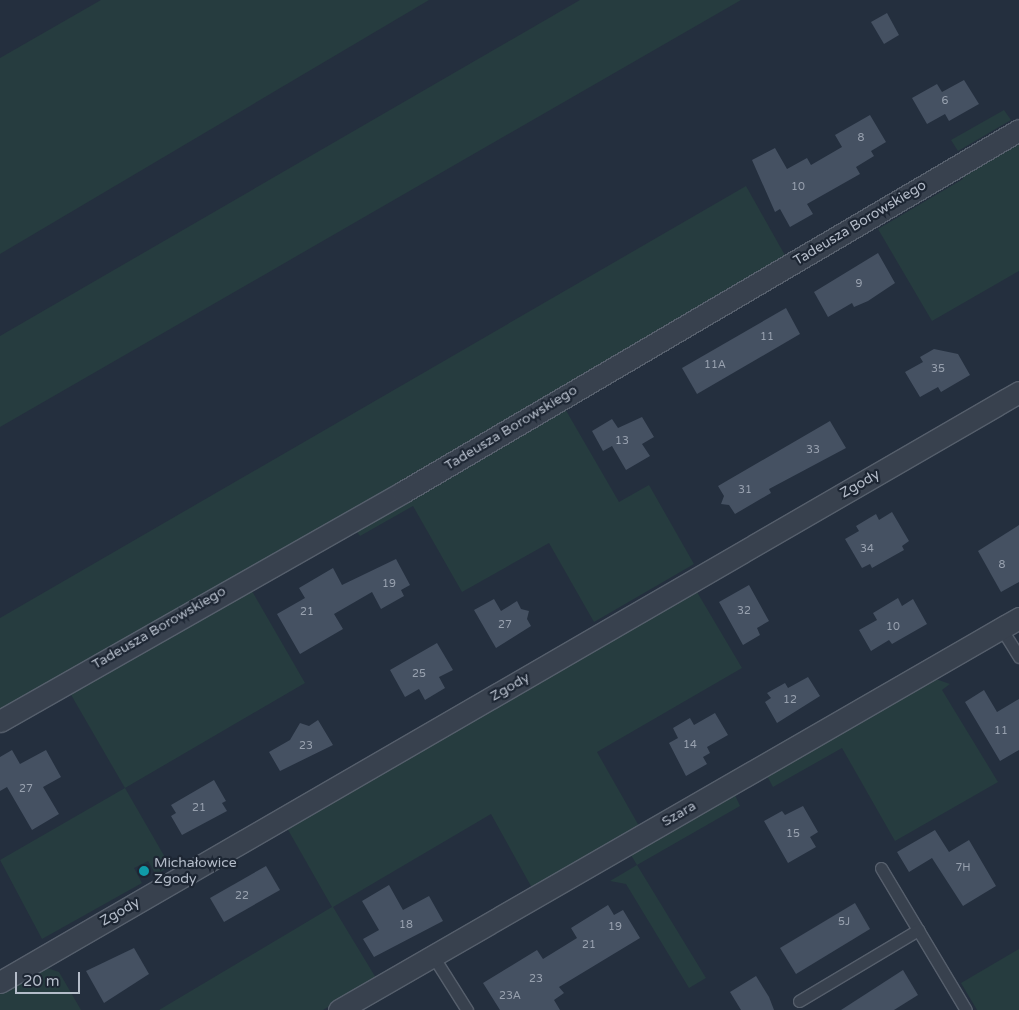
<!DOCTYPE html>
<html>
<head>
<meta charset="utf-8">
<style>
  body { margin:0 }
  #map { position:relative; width:1019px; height:1010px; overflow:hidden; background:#242f3e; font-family:"Varela Round",sans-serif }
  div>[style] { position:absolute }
  .green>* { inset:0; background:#263c3f }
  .building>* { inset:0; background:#455162 }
  .roads { filter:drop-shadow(1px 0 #565f6c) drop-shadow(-1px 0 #565f6c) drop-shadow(0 1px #565f6c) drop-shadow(0 -1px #565f6c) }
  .service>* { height:11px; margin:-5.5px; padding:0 5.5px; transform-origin:5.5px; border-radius:5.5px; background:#38414e }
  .minor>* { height:21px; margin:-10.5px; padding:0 10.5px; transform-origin:10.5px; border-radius:10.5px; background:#38414e }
  .dots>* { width:14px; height:14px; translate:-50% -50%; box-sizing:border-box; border:2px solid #1d2633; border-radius:50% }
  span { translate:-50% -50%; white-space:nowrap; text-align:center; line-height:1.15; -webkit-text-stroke:4.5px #1d2633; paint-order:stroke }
  .number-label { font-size:11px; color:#98a1af }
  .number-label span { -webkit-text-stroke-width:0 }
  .street-label { font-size:14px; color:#b4bcc9 }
  .poi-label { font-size:14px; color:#b4bcc9 }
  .left { translate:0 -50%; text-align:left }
  .scale { position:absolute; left:15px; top:972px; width:65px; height:22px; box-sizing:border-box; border:2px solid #b4bcc9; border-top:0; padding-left:6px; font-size:15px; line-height:18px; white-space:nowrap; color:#b4bcc9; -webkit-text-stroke:4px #1d2633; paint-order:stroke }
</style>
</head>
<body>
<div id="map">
  <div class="green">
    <i style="clip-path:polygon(101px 0,429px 0,0 254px,0 58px)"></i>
    <i style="clip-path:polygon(580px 0,741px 0,0 427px,0 336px)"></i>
    <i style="clip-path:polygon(1004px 110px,1011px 120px,958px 151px,951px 140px)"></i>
    <i style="clip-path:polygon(1019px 140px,1019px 271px,932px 321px,878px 229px,963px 179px,961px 174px)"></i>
    <i style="clip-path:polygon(746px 186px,786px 257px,397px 485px,0 711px,0 618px)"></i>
    <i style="clip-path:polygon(564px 407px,619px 502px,649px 485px,694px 564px,594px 622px,549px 543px,462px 592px,413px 506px,360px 536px,357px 532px,358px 527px)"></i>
    <i style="clip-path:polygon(252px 591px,305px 683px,125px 788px,170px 866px,156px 875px,148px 861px,134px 868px,142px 883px,42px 939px,0 860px,125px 788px,70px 693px)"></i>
    <i style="clip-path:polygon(697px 592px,742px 668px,597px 752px,639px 826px,532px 888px,491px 814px,333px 907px,376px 978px,323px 1010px,159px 1010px,332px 907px,287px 828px)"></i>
    <i style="clip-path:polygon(933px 678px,950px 684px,942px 690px,998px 782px,895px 841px,842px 748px,773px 787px,767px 776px)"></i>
    <i style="clip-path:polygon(735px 795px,740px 806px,637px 865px,706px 978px,689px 988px,626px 884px,610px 881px,637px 865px,628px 850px)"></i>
    <i style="clip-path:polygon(1019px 949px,1019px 1010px,977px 1010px,961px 983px)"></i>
    <i style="clip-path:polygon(44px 967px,59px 972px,81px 1010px,0 1010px,0 993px)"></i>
  </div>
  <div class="building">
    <i style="clip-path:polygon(887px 13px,899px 35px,884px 44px,871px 22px)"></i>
    <i style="clip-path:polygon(964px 80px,979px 104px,949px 121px,945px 114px,927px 124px,912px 98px,937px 84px,942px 92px)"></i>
    <i style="clip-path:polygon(870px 115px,886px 142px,871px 151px,874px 156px,856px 167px,860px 174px,807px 204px,813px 214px,790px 227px,780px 209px,775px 212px,752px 160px,775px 148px,787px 169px,807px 158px,811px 165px,842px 147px,835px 135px)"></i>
    <i style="clip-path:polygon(878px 253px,895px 283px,868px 301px,854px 307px,852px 303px,828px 317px,814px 292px)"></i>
    <i style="clip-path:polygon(786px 308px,800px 334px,697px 394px,682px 368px)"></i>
    <i style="clip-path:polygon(934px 349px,958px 354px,970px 375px,941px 392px,938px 387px,920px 397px,905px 372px,923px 362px,920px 357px)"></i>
    <i style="clip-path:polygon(642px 417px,654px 437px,642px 444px,650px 456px,626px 470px,612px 446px,603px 451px,592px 431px,612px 419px,618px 428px)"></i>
    <i style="clip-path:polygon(830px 421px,846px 448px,769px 489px,771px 493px,735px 514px,729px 505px,721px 504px,724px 496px,718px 486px)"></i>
    <i style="clip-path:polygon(892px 512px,909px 541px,902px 546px,904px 550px,872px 568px,870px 564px,862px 568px,845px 539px,859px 531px,856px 526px,876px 514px,879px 520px)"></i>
    <i style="clip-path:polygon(1019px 525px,1019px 582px,1001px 592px,978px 551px)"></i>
    <i style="clip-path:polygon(396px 559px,410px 585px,401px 590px,404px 596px,381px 609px,372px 592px,334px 614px,343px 629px,300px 654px,277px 614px,305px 598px,299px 588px,333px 568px,342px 585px)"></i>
    <i style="clip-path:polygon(749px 585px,769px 621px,757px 628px,760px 635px,743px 645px,719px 602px)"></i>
    <i style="clip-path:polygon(898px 598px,902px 606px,913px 599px,927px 624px,892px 644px,889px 640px,871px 651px,859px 630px,877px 620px,873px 613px)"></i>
    <i style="clip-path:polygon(494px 599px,501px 611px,517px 601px,521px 609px,529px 611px,527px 619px,531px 626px,496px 648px,474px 610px)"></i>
    <i style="clip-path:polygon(437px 643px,453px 670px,439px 677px,445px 688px,425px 700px,419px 689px,405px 697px,390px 670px)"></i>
    <i style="clip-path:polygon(808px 677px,820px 696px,777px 723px,765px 702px,771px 698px,767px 693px,785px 683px,788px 688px)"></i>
    <i style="clip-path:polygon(984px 690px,997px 712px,1019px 699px,1019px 750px,1000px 761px,965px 702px)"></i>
    <i style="clip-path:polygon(715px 713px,728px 735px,707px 747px,710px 753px,703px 757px,707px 764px,686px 776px,669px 743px,678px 738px,673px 728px,690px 718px,694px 725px)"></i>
    <i style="clip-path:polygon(318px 720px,333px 745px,280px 771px,269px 752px,290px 740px,300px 723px,309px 726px)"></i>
    <i style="clip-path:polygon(12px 750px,20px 764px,46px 750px,61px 777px,43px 787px,59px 814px,32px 830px,7px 787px,0 791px,0 757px)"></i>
    <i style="clip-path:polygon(214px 780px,226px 801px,222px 803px,227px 811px,182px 835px,171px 816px,176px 813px,171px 805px)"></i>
    <i style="clip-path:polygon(803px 806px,818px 832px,810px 837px,816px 847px,788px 863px,764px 821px,782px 811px,785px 815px)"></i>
    <i style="clip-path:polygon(935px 830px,949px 852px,969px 840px,996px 886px,963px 906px,932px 858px,909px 872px,897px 852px)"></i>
    <i style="clip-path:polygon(266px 866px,280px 890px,224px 922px,210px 898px)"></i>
    <i style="clip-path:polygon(389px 885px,403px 910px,429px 896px,443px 921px,374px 957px,363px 939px,379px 930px,362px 901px)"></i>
    <i style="clip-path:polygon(855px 903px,870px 929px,796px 974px,780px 948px)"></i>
    <i style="clip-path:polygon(608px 905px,614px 915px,623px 910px,640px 938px,559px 987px,564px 993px,554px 1000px,560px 1010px,500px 1010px,483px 983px,537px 950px,543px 959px,577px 938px,571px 928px)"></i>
    <i style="clip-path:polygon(134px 948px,149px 974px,104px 1003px,86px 971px)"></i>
    <i style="clip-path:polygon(903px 970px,918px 995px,894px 1010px,841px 1010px)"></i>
    <i style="clip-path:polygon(756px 976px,769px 997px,774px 1010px,741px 1010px,730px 992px)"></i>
  </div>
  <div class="roads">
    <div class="service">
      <i style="left:1001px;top:628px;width:34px;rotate:58deg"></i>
      <i style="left:881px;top:868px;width:165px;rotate:59.1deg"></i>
      <i style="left:433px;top:956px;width:64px;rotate:57.8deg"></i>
      <i style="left:799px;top:1001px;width:139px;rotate:-30.8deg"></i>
    </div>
    <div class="minor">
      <i style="left:0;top:721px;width:464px;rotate:-29.6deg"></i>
      <i style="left:403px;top:492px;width:714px;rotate:-30.44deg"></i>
      <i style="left:0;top:982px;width:1177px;rotate:-30.07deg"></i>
      <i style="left:339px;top:1010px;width:785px;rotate:-29.96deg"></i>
    </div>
  </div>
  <div class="dots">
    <i style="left:144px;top:871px;background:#0f9aa8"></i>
  </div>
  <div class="number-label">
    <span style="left:945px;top:101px">6</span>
    <span style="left:861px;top:138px">8</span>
    <span style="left:798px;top:187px">10</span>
    <span style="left:859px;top:284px">9</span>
    <span style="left:767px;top:337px">11</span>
    <span style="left:715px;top:365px">11A</span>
    <span style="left:938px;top:369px">35</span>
    <span style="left:622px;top:441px">13</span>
    <span style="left:813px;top:450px">33</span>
    <span style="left:745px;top:490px">31</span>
    <span style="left:867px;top:549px">34</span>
    <span style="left:1002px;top:565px">8</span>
    <span style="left:389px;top:584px">19</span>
    <span style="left:744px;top:611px">32</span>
    <span style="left:307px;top:612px">21</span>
    <span style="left:505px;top:625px">27</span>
    <span style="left:893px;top:627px">10</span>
    <span style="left:419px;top:674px">25</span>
    <span style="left:790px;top:700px">12</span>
    <span style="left:1001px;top:731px">11</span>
    <span style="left:690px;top:745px">14</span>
    <span style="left:306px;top:746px">23</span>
    <span style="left:26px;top:789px">27</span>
    <span style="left:199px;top:808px">21</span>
    <span style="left:793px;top:834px">15</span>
    <span style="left:963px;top:868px">7H</span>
    <span style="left:242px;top:896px">22</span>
    <span style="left:844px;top:922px">5J</span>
    <span style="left:406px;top:925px">18</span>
    <span style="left:615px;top:927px">19</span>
    <span style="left:589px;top:945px">21</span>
    <span style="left:536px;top:979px">23</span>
    <span style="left:510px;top:996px">23A</span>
  </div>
  <div class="street-label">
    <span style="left:860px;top:223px;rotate:-31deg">Tadeusza Borowskiego</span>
    <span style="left:511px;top:428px;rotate:-31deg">Tadeusza Borowskiego</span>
    <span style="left:860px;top:484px;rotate:-30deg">Zgody</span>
    <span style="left:159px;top:628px;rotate:-30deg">Tadeusza Borowskiego</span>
    <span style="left:510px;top:687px;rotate:-30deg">Zgody</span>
    <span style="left:679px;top:814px;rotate:-30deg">Szara</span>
    <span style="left:120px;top:912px;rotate:-30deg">Zgody</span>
  </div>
  <div class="poi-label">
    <span class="left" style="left:154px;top:871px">Michałowice<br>Zgody</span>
  </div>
  <div class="scale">20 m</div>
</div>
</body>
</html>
